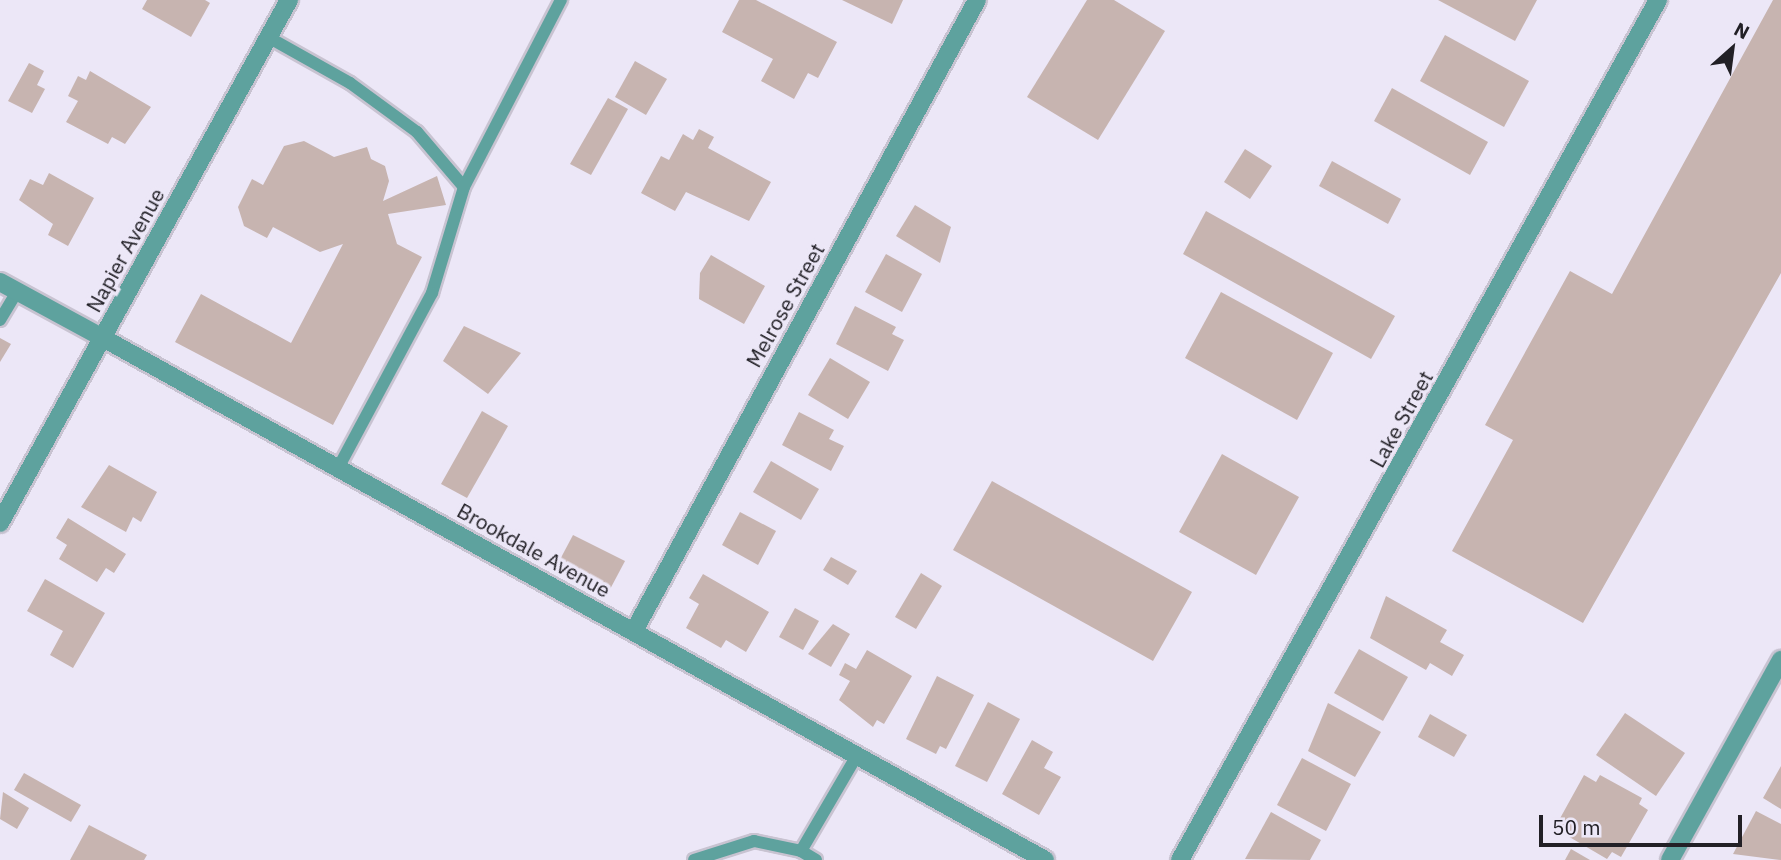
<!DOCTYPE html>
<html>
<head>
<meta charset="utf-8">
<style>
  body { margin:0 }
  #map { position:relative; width:1781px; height:860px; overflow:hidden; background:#ece7f7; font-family:"IBM Plex Sans",sans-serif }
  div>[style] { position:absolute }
  .building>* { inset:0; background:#c7b4b0 }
  .roads { filter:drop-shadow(2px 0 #c8c3d1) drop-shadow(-2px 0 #c8c3d1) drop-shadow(0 2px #c8c3d1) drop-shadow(0 -2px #c8c3d1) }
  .service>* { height:12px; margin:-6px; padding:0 6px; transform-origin:6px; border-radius:6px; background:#5ea29e }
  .minor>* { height:18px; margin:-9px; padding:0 9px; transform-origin:9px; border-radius:9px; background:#5ea29e }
  .tertiary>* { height:18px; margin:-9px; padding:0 9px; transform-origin:9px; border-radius:9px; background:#5ea29e }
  span { translate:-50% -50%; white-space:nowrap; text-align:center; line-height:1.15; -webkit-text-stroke:7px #ece7f7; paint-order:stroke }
  .street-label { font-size:21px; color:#222026 }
  .north { position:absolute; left:1697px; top:14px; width:70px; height:70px; -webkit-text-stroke:5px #ece7f7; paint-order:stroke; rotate:28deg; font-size:19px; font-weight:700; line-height:28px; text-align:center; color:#222026 }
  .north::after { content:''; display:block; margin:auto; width:24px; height:32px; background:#222026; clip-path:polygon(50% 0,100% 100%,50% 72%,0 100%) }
  .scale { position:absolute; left:1539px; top:815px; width:203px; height:32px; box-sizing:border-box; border:4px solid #222026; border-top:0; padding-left:9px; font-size:21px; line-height:24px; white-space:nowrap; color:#222026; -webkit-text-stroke:5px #ece7f7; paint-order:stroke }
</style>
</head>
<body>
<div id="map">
  <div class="building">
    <i style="clip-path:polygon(147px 0,205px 0,210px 3px,191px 37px,142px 9px)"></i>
    <i style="clip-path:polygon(739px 0,756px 0,837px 42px,818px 78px,808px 73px,794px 99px,761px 81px,773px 59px,722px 32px)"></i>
    <i style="clip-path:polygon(842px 0,903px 0,892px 24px)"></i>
    <i style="clip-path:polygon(1087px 0,1114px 0,1165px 31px,1098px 140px,1027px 97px)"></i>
    <i style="clip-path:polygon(1438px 0,1537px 0,1515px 41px)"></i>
    <i style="clip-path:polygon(1773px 0,1781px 0,1781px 273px,1583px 623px,1452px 551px,1513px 440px,1485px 425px,1570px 271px,1612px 294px)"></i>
    <i style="clip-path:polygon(1445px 35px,1529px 81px,1504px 127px,1420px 81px)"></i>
    <i style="clip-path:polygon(635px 61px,667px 79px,646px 115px,615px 97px)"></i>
    <i style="clip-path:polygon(29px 63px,44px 71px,37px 85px,45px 89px,32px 113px,8px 101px)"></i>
    <i style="clip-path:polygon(90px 71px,151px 107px,125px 144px,112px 137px,108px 144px,66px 122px,78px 101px,68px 96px,78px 76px,86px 80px)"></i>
    <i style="clip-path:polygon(1392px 88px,1488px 142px,1470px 175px,1374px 121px)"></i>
    <i style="clip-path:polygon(608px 98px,628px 109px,591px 175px,570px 164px)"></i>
    <i style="clip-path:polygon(699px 129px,714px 137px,708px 148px,771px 182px,749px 221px,686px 192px,675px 211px,641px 193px,661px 156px,669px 160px,683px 134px,693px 140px)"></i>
    <i style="clip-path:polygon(304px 141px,334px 157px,367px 147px,371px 159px,385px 166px,389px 181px,383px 201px,437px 176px,446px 205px,388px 214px,397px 244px,422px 257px,333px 425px,175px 342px,201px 294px,291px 343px,343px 244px,320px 252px,273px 227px,267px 238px,244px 226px,238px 207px,252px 179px,263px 185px,284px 146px)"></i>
    <i style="clip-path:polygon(1245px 149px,1272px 166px,1250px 199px,1224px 182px)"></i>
    <i style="clip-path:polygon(1332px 161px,1401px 199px,1388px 224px,1319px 186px)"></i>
    <i style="clip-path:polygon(49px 173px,94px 198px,68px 246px,48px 235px,53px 224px,19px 200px,30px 179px,43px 185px)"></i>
    <i style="clip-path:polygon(915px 205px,951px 227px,940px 263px,896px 236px)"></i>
    <i style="clip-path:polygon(1206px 211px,1395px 316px,1371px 359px,1183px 254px)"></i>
    <i style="clip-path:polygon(886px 254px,922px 274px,902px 312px,865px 292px)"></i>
    <i style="clip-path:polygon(711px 255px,765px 286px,744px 324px,699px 299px,700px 273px)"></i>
    <i style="clip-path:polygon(1221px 292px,1333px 353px,1297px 420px,1185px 358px)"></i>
    <i style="clip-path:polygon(855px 306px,896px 327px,892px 334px,904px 340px,888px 371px,836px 344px)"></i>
    <i style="clip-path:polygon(464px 326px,521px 353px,488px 394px,443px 361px)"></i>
    <i style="clip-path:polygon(0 338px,11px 344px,0 362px)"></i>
    <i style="clip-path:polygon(830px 358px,870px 382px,848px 419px,808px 395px)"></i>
    <i style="clip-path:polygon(482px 411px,508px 426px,467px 498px,441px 484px)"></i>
    <i style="clip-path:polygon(799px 412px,834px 430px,829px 439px,844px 446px,831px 471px,782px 445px)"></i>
    <i style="clip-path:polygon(1222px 454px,1299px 497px,1256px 575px,1179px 532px)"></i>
    <i style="clip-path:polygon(771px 461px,819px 489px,801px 520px,753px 492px)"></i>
    <i style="clip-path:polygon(109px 465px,157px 492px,141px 522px,133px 517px,126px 532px,81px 507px)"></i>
    <i style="clip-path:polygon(992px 481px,1192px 592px,1153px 661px,953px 550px)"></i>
    <i style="clip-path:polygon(740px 512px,776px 531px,758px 565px,722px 545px)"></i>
    <i style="clip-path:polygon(68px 518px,126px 554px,114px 573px,106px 568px,97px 582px,59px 559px,67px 545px,56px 538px)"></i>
    <i style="clip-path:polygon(573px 535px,625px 561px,608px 593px,556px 567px)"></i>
    <i style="clip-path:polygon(831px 557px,857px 571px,848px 585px,823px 570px)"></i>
    <i style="clip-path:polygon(921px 573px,942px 586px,916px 629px,895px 617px)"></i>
    <i style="clip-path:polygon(703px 574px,769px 612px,746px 652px,726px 640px,721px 648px,686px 628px,699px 604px,689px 598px)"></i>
    <i style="clip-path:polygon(45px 579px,105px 613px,73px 668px,50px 655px,63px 631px,27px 611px)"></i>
    <i style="clip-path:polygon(1386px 596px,1447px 630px,1440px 642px,1464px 655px,1452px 676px,1430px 663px,1426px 670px,1370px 638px)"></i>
    <i style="clip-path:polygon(795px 608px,819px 621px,803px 650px,779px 637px)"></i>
    <i style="clip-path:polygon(833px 624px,850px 634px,831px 667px,808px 654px)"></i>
    <i style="clip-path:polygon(1359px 649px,1408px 677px,1383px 721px,1334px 693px)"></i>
    <i style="clip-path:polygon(867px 650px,912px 676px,884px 724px,877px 720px,873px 727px,839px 700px,850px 681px,839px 675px,845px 663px,856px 669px)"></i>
    <i style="clip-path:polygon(937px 676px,974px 695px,946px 749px,940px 746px,936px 754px,906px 739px)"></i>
    <i style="clip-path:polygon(988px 702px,1020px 719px,987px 782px,955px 766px)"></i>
    <i style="clip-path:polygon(1328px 703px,1381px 732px,1355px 777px,1308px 751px)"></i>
    <i style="clip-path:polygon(1625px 713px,1685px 753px,1656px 796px,1596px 755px)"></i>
    <i style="clip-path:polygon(1430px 714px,1467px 735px,1454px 757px,1418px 737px)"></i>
    <i style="clip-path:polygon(1032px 740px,1053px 752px,1044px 768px,1061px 777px,1039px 815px,1002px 794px)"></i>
    <i style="clip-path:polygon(1302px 758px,1351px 784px,1326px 831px,1277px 805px)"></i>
    <i style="clip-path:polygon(1781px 766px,1781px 809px,1763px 798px)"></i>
    <i style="clip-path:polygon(24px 773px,81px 805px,71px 822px,14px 790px)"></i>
    <i style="clip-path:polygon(1584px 775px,1596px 782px,1600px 775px,1642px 798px,1639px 804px,1648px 810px,1621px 857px,1612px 852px,1607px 859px,1566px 835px,1569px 829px,1558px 822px)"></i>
    <i style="clip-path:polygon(3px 792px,29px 808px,17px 829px,0 819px)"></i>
    <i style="clip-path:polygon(1756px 811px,1781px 824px,1781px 860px,1733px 854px)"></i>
    <i style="clip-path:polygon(1271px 812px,1321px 840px,1310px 860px,1245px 859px)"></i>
    <i style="clip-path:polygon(89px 825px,147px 855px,144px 860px,70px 860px)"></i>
    <i style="clip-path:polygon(1571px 849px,1590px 860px,1565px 860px)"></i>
  </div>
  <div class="roads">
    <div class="service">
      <i style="left:268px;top:37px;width:94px;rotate:29.3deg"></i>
      <i style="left:350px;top:83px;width:83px;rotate:36.2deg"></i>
      <i style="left:417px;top:132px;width:72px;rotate:49.5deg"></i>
      <i style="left:464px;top:187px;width:111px;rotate:106.8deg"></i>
      <i style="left:432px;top:293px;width:199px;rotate:118.2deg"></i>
      <i style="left:464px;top:187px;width:211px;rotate:-62.6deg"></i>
      <i style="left:0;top:320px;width:33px;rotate:-59deg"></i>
      <i style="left:694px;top:860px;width:63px;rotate:-17.6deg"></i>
      <i style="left:754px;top:841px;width:48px;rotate:12deg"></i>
      <i style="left:816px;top:860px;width:17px;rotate:-149deg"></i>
      <i style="left:801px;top:851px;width:111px;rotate:-59.7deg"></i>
    </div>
    <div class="minor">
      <i style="left:0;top:282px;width:117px;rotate:28.5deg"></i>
      <i style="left:634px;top:631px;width:718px;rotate:-61.47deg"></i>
      <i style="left:1180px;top:860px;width:984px;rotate:-60.93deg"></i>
      <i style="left:1670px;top:860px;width:229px;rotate:-61deg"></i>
    </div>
    <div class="tertiary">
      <i style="left:103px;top:338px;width:1077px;rotate:28.99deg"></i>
      <i style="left:0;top:523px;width:598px;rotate:-61.08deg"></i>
    </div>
  </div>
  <div class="street-label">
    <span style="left:125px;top:250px;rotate:-61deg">Napier Avenue</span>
    <span style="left:785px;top:305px;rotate:-61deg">Melrose Street</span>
    <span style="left:1401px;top:419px;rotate:-61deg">Lake Street</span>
    <span style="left:534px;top:550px;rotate:29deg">Brookdale Avenue</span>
  </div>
  <div class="north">N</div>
  <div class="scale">50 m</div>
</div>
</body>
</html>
